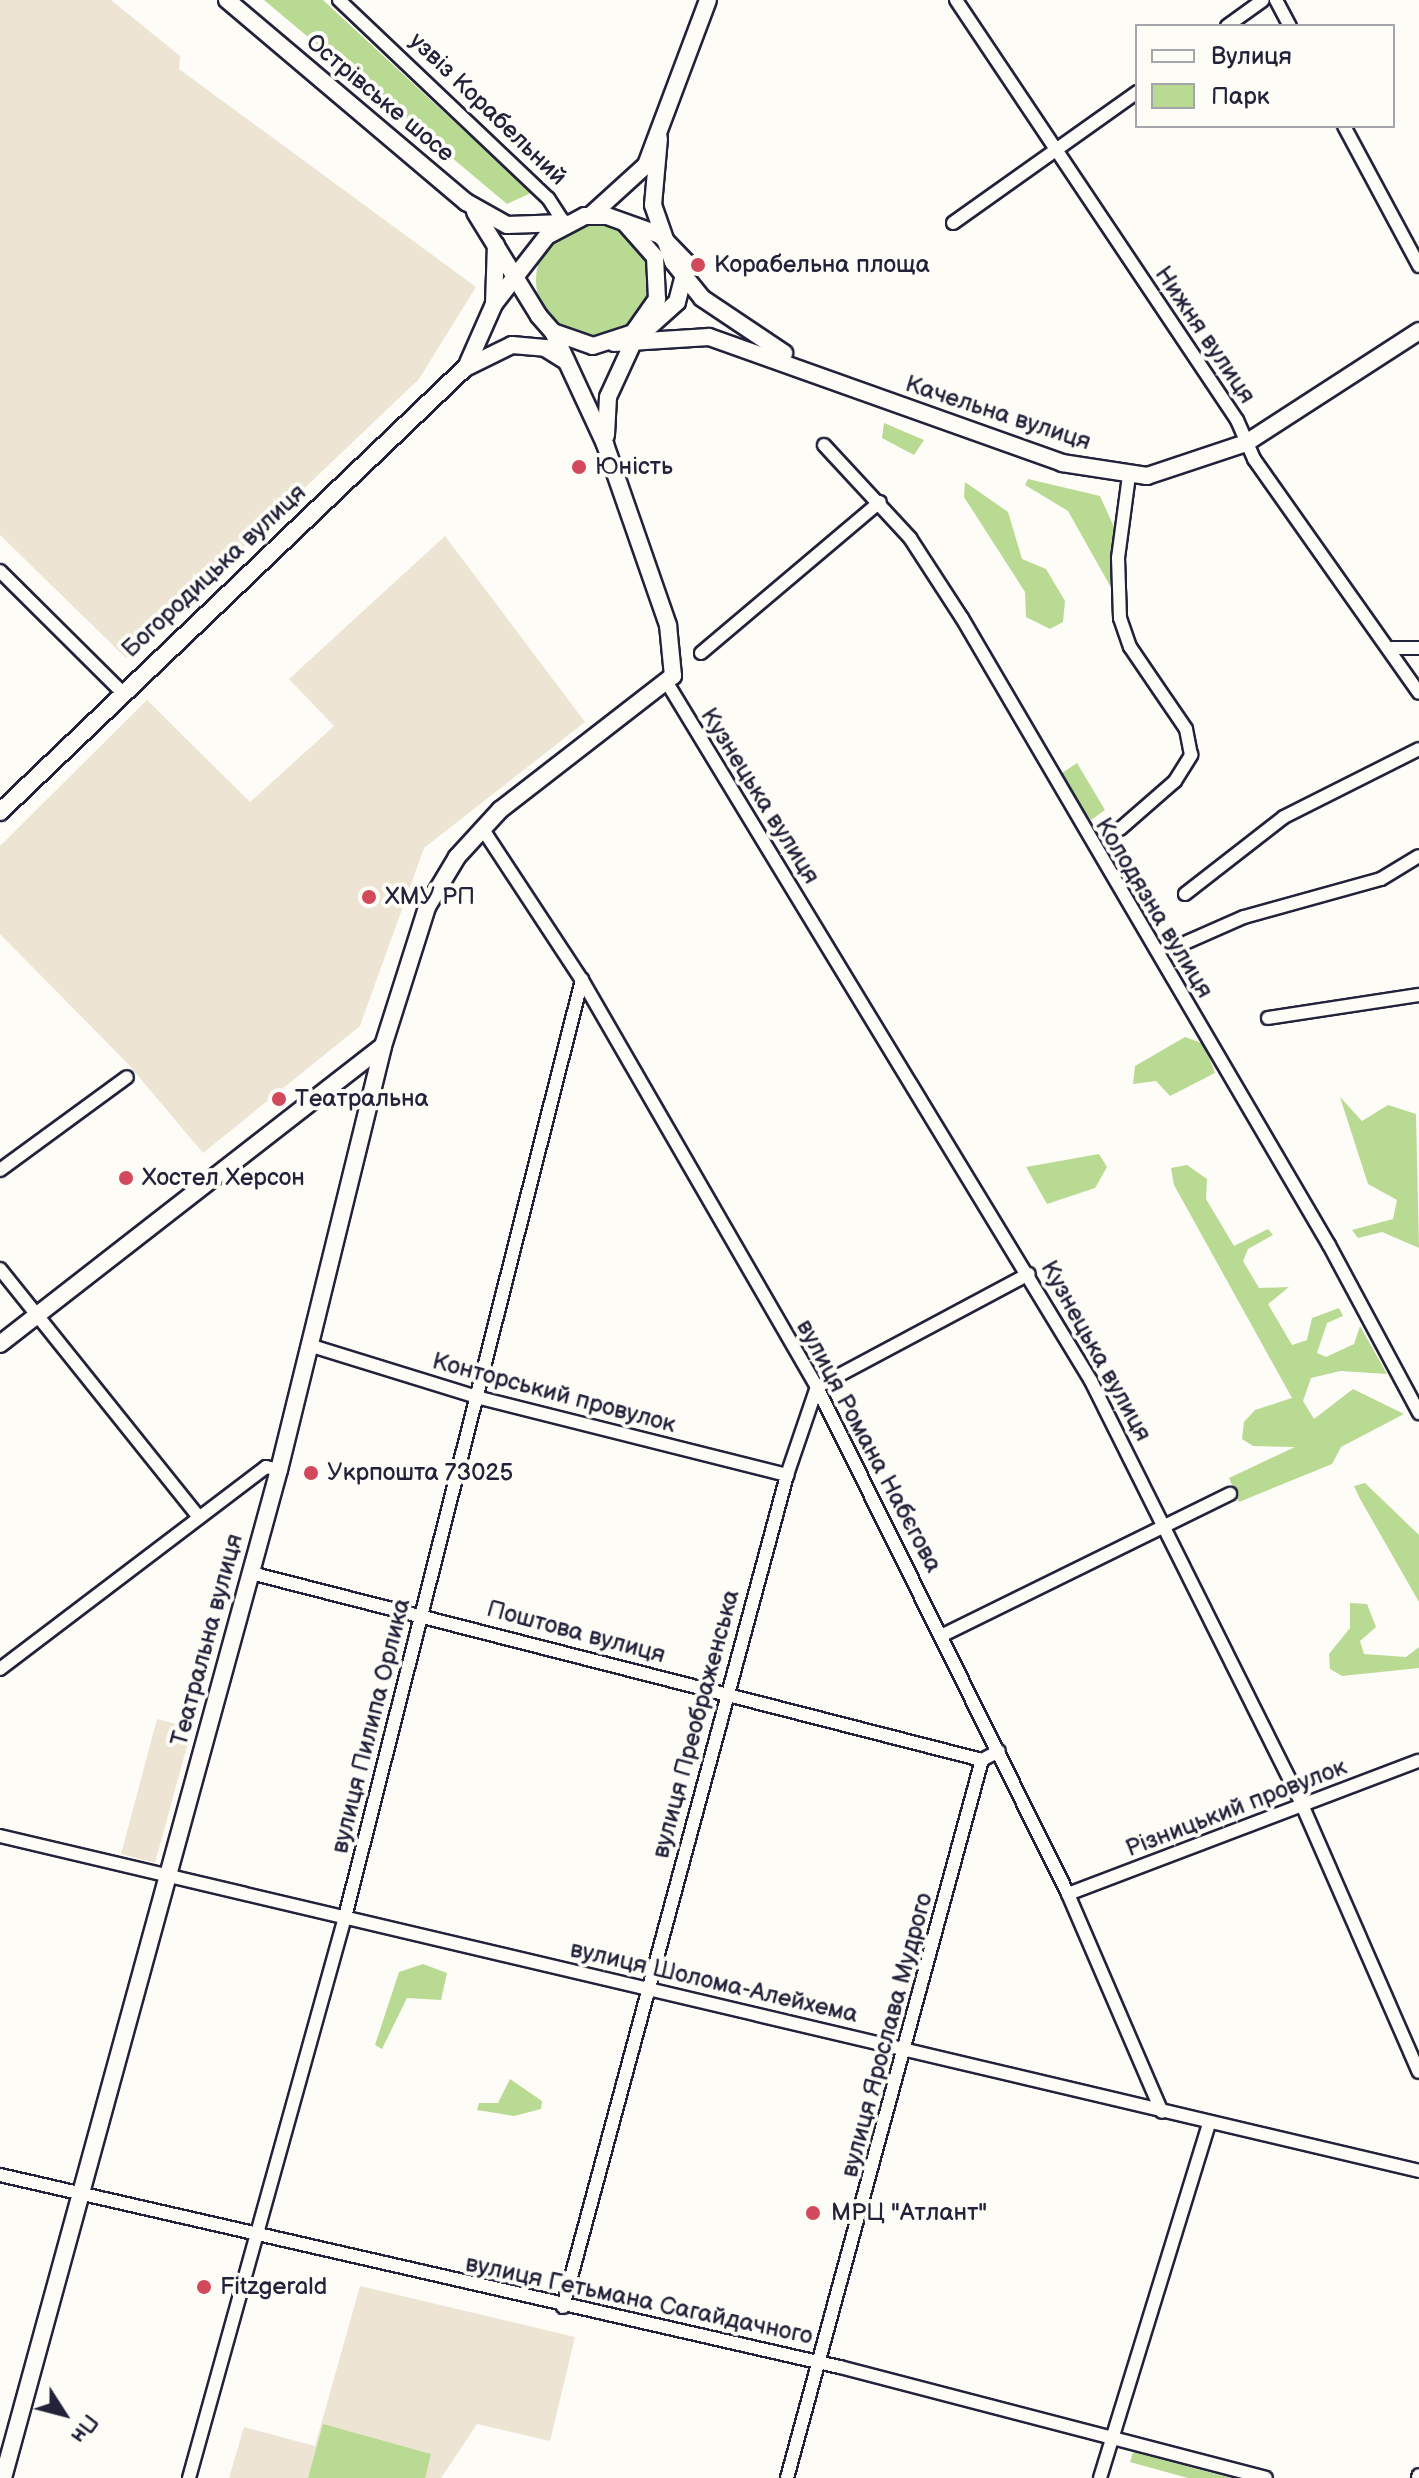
<!DOCTYPE html>
<html>
<head>
<meta charset="utf-8">
<style>
  body { margin:0 }
  #map { position:relative; width:1419px; height:2478px; overflow:hidden; background:#fdfcf7; font-family:"Balsamiq Sans",sans-serif }
  div>[style] { position:absolute }
  .built>* { inset:0; background:#eee4d3 }
  .green>* { inset:0; background:#b9da93 }
  .round { border-radius:50% }
  .roads { filter:drop-shadow(2px 0 #22223b) drop-shadow(-2px 0 #22223b) drop-shadow(0 2px #22223b) drop-shadow(0 -2px #22223b) }
  .minor>* { height:12px; margin:-6px; padding:0 6px; transform-origin:6px; border-radius:6px; background:#fdfcf7 }
  .tertiary>* { height:16px; margin:-8px; padding:0 8px; transform-origin:8px; border-radius:8px; background:#fdfcf7 }
  .dots>* { width:22px; height:22px; translate:-50% -50%; box-sizing:border-box; border:4px solid #fdfcf7; border-radius:50% }
  span { translate:-50% -50%; white-space:nowrap; text-align:center; line-height:1.15; -webkit-text-stroke:8px #fdfcf7; paint-order:stroke }
  .street-label { font-size:24px; color:#22223b }
  .poi-label { font-size:24px; color:#22223b }
  .left { translate:0 -50%; text-align:left }
  .legend { position:absolute; left:1135px; top:24px; width:260px; height:104px; box-sizing:border-box; background:#fdfcf7; border:2px solid #a5a5ac; margin:0; padding:10px 14px; list-style:none; font-size:24px; color:#22223b }
  .legend li { display:flex; align-items:center; gap:16px; height:40px }
  .legend b { width:40px; border:2px solid #a5a5ac }
  .north { position:absolute; left:24px; top:2374px; width:80px; height:80px; -webkit-text-stroke:6px #fdfcf7; paint-order:stroke; rotate:126deg; font-size:22px; font-weight:700; line-height:32px; text-align:center; color:#22223b }
  .north::after { content:''; display:block; margin:auto; width:28px; height:36px; background:#22223b; clip-path:polygon(50% 0,100% 100%,50% 72%,0 100%) }
</style>
</head>
<body>
<div id="map">
  <div class="built">
    <i style="clip-path:polygon(0 0,111px 0,180px 56px,179px 69px,476px 287px,419px 379px,126px 658px,0 535px)"></i>
    <i style="clip-path:polygon(445px 536px,585px 722px,424px 848px,360px 1026px,203px 1153px,128px 1064px,0 934px,0 846px,147px 700px,250px 802px,334px 726px,289px 679px)"></i>
    <i style="clip-path:polygon(157px 1719px,192px 1728px,155px 1863px,121px 1854px)"></i>
    <i style="clip-path:polygon(360px 2286px,575px 2337px,550px 2441px,477px 2424px,441px 2478px,229px 2478px,244px 2427px,315px 2446px)"></i>
  </div>
  <div class="green">
    <i style="clip-path:polygon(264px 0,323px 0,531px 193px,507px 204px)"></i>
    <i class="round" style="left:536px;top:223px;width:114px;height:114px"></i>
    <i style="clip-path:polygon(884px 423px,924px 440px,914px 455px,882px 438px)"></i>
    <i style="clip-path:polygon(1028px 479px,1100px 496px,1114px 527px,1113px 591px,1068px 511px,1025px 485px)"></i>
    <i style="clip-path:polygon(965px 482px,1008px 512px,1022px 559px,1046px 569px,1065px 601px,1063px 622px,1050px 629px,1026px 617px,1025px 592px,964px 497px)"></i>
    <i style="clip-path:polygon(1077px 763px,1105px 810px,1091px 820px,1059px 775px)"></i>
    <i style="clip-path:polygon(1185px 1037px,1204px 1044px,1215px 1073px,1170px 1096px,1156px 1081px,1133px 1084px,1135px 1066px)"></i>
    <i style="clip-path:polygon(1340px 1097px,1362px 1121px,1388px 1105px,1416px 1114px,1419px 1248px,1382px 1232px,1358px 1238px,1352px 1230px,1393px 1219px,1397px 1200px,1368px 1184px)"></i>
    <i style="clip-path:polygon(1099px 1154px,1107px 1167px,1095px 1188px,1047px 1204px,1026px 1167px)"></i>
    <i style="clip-path:polygon(1187px 1165px,1207px 1179px,1206px 1199px,1234px 1246px,1268px 1229px,1273px 1235px,1248px 1249px,1243px 1261px,1259px 1288px,1289px 1287px,1268px 1304px,1292px 1345px,1307px 1340px,1312px 1318px,1339px 1308px,1343px 1316px,1327px 1323px,1317px 1353px,1326px 1357px,1354px 1344px,1360px 1326px,1387px 1374px,1340px 1371px,1311px 1378px,1303px 1401px,1314px 1419px,1353px 1389px,1404px 1414px,1341px 1447px,1332px 1464px,1239px 1502px,1229px 1478px,1295px 1447px,1253px 1446px,1242px 1439px,1244px 1422px,1255px 1410px,1292px 1398px,1174px 1185px,1171px 1168px)"></i>
    <i style="clip-path:polygon(1365px 1483px,1419px 1535px,1419px 1602px,1359px 1497px,1354px 1486px)"></i>
    <i style="clip-path:polygon(1350px 1603px,1367px 1604px,1376px 1627px,1360px 1641px,1364px 1654px,1406px 1657px,1419px 1647px,1419px 1668px,1342px 1676px,1330px 1669px,1329px 1654px,1350px 1628px)"></i>
    <i style="clip-path:polygon(423px 1964px,447px 1973px,441px 2000px,407px 1998px,382px 2049px,375px 2045px,399px 1972px)"></i>
    <i style="clip-path:polygon(510px 2079px,542px 2101px,541px 2109px,514px 2116px,477px 2110px,479px 2103px,498px 2103px)"></i>
    <i style="clip-path:polygon(323px 2424px,431px 2454px,425px 2478px,308px 2478px)"></i>
    <i style="clip-path:polygon(1133px 2452px,1231px 2478px,1188px 2478px,1130px 2462px)"></i>
  </div>
  <div class="roads">
    <div class="minor">
      <i style="left:339px;top:0;width:288px;rotate:43.5deg"></i>
      <i style="left:548px;top:198px;width:30px;rotate:57deg"></i>
      <i style="left:956px;top:0;width:505px;rotate:56.22deg"></i>
      <i style="left:1237px;top:420px;width:43px;rotate:66.4deg"></i>
      <i style="left:1254px;top:459px;width:286px;rotate:54.8deg"></i>
      <i style="left:1276px;top:0;width:30px;rotate:62deg"></i>
      <i style="left:1227px;top:26px;width:44px;rotate:-35.8deg"></i>
      <i style="left:1344px;top:126px;width:159px;rotate:61.8deg"></i>
      <i style="left:953px;top:223px;width:226px;rotate:-35.4deg"></i>
      <i style="left:824px;top:445px;width:127px;rotate:47.2deg"></i>
      <i style="left:910px;top:538px;width:95px;rotate:57deg"></i>
      <i style="left:962px;top:618px;width:727px;rotate:59.66deg"></i>
      <i style="left:1329px;top:1245px;width:191px;rotate:61.8deg"></i>
      <i style="left:0;top:571px;width:170px;rotate:44.8deg"></i>
      <i style="left:1392px;top:648px;width:27px"></i>
      <i style="left:701px;top:653px;width:234px;rotate:-40.2deg"></i>
      <i style="left:669px;top:686px;width:813px;rotate:58.73deg"></i>
      <i style="left:1091px;top:1381px;width:476px;rotate:63.5deg"></i>
      <i style="left:1303px;top:1807px;width:289px;rotate:66.4deg"></i>
      <i style="left:482px;top:828px;width:182px;rotate:56.7deg"></i>
      <i style="left:582px;top:980px;width:470px;rotate:60deg"></i>
      <i style="left:817px;top:1387px;width:566px;rotate:63.66deg"></i>
      <i style="left:1068px;top:1894px;width:237px;rotate:66.7deg"></i>
      <i style="left:1120px;top:829px;width:73px;rotate:-41.1deg"></i>
      <i style="left:1175px;top:781px;width:31px;rotate:-58deg"></i>
      <i style="left:1191px;top:755px;width:26px;rotate:-101deg"></i>
      <i style="left:1186px;top:729px;width:99px;rotate:-124.3deg"></i>
      <i style="left:1130px;top:647px;width:31px;rotate:-109deg"></i>
      <i style="left:1120px;top:618px;width:60px;rotate:-91.9deg"></i>
      <i style="left:1118px;top:558px;width:83px;rotate:-82.4deg"></i>
      <i style="left:1185px;top:894px;width:125px;rotate:-37.9deg"></i>
      <i style="left:1284px;top:817px;width:151px;rotate:-26.7deg"></i>
      <i style="left:1187px;top:942px;width:62px;rotate:-23.7deg"></i>
      <i style="left:1244px;top:917px;width:142px;rotate:-15.5deg"></i>
      <i style="left:1381px;top:879px;width:44px;rotate:-31.2deg"></i>
      <i style="left:1268px;top:1018px;width:153px;rotate:-8.7deg"></i>
      <i style="left:0;top:1170px;width:157px;rotate:-36.2deg"></i>
      <i style="left:0;top:1269px;width:317px;rotate:51.3deg"></i>
      <i style="left:312px;top:1346px;width:176px;rotate:17.2deg"></i>
      <i style="left:480px;top:1398px;width:317px;rotate:14.1deg"></i>
      <i style="left:251px;top:1573px;width:755px;rotate:14.35deg"></i>
      <i style="left:943px;top:1635px;width:320px;rotate:-26.2deg"></i>
      <i style="left:0;top:1669px;width:334px;rotate:-37.2deg"></i>
      <i style="left:266px;top:1467px;width:13px;rotate:13deg"></i>
      <i style="left:0;top:1836px;width:1458px;rotate:13.28deg"></i>
      <i style="left:1068px;top:1894px;width:375px;rotate:-20.8deg"></i>
      <i style="left:0;top:2175px;width:862px;rotate:12.88deg"></i>
      <i style="left:840px;top:2367px;width:440px;rotate:14.6deg"></i>
      <i style="left:563px;top:2307px;width:862px;rotate:-74.93deg"></i>
      <i style="left:787px;top:1475px;width:93px;rotate:-71.2deg"></i>
      <i style="left:817px;top:1387px;width:240px;rotate:-28.1deg"></i>
      <i style="left:189px;top:2478px;width:582px;rotate:-74.46deg"></i>
      <i style="left:345px;top:1917px;width:967px;rotate:-75.81deg"></i>
      <i style="left:787px;top:2478px;width:744px;rotate:-74.81deg"></i>
      <i style="left:982px;top:1760px;width:19px;rotate:-28deg"></i>
      <i style="left:1100px;top:2478px;width:371px;rotate:-72.9deg"></i>
      <i style="left:1418px;top:2478px;width:3px;rotate:-72deg"></i>
    </div>
    <div class="tertiary">
      <i style="left:227px;top:0;width:313px;rotate:40.2deg"></i>
      <i style="left:466px;top:202px;width:47px;rotate:29.3deg"></i>
      <i style="left:507px;top:225px;width:57px;rotate:-2deg"></i>
      <i style="left:659px;top:138px;width:67px;rotate:95.1deg"></i>
      <i style="left:653px;top:205px;width:60px;rotate:70.7deg"></i>
      <i style="left:673px;top:262px;width:46px;rotate:51.1deg"></i>
      <i style="left:702px;top:298px;width:99px;rotate:33.9deg"></i>
      <i style="left:475px;top:212px;width:122px;rotate:58.4deg"></i>
      <i style="left:539px;top:316px;width:21px;rotate:49deg"></i>
      <i style="left:553px;top:332px;width:42px;rotate:19.3deg"></i>
      <i style="left:593px;top:346px;width:42px;rotate:-18deg"></i>
      <i style="left:633px;top:333px;width:42px;rotate:-54.8deg"></i>
      <i style="left:657px;top:299px;width:42px;rotate:-92.7deg"></i>
      <i style="left:655px;top:257px;width:45px;rotate:-131.4deg"></i>
      <i style="left:590px;top:216px;width:76px;rotate:-42.3deg"></i>
      <i style="left:646px;top:165px;width:176px;rotate:-69.4deg"></i>
      <i style="left:494px;top:304px;width:86px;rotate:-52.1deg"></i>
      <i style="left:547px;top:236px;width:43px;rotate:-27.8deg"></i>
      <i style="left:585px;top:216px;width:22px"></i>
      <i style="left:607px;top:216px;width:56px;rotate:19.7deg"></i>
      <i style="left:660px;top:235px;width:39px;rotate:46deg"></i>
      <i style="left:687px;top:263px;width:40px;rotate:104.4deg"></i>
      <i style="left:677px;top:302px;width:52px;rotate:138.1deg"></i>
      <i style="left:614px;top:343px;width:95px;rotate:-3.6deg"></i>
      <i style="left:709px;top:337px;width:375px;rotate:19.6deg"></i>
      <i style="left:1062px;top:463px;width:86px;rotate:8.7deg"></i>
      <i style="left:1147px;top:476px;width:104px;rotate:-18.4deg"></i>
      <i style="left:1246px;top:443px;width:206px;rotate:-32.9deg"></i>
      <i style="left:468px;top:363px;width:64px;rotate:-66.2deg"></i>
      <i style="left:494px;top:304px;width:59px;rotate:-88.1deg"></i>
      <i style="left:606px;top:435px;width:38px;rotate:-87deg"></i>
      <i style="left:608px;top:397px;width:67px;rotate:-65.3deg"></i>
      <i style="left:0;top:812px;width:643px;rotate:-43.68deg"></i>
      <i style="left:465px;top:368px;width:52px;rotate:-26.1deg"></i>
      <i style="left:512px;top:345px;width:33px;rotate:5deg"></i>
      <i style="left:545px;top:348px;width:25px;rotate:32deg"></i>
      <i style="left:0;top:1344px;width:485px;rotate:-37.9deg"></i>
      <i style="left:3px;top:2478px;width:1045px;rotate:-74.69deg"></i>
      <i style="left:279px;top:1470px;width:437px;rotate:-76.2deg"></i>
      <i style="left:383px;top:1046px;width:146px;rotate:-72.4deg"></i>
      <i style="left:427px;top:907px;width:58px;rotate:-59deg"></i>
      <i style="left:457px;top:857px;width:64px;rotate:-47.5deg"></i>
      <i style="left:500px;top:810px;width:219px;rotate:-37.8deg"></i>
      <i style="left:673px;top:676px;width:51px;rotate:-95.6deg"></i>
      <i style="left:668px;top:625px;width:192px;rotate:-109.2deg"></i>
      <i style="left:605px;top:444px;width:123px;rotate:-114.9deg"></i>
    </div>
  </div>
  <div class="dots">
    <i style="left:698px;top:265px;background:#d1495b"></i>
    <i style="left:579px;top:467px;background:#d1495b"></i>
    <i style="left:369px;top:897px;background:#d1495b"></i>
    <i style="left:279px;top:1099px;background:#d1495b"></i>
    <i style="left:126px;top:1178px;background:#d1495b"></i>
    <i style="left:311px;top:1473px;background:#d1495b"></i>
    <i style="left:813px;top:2213px;background:#d1495b"></i>
    <i style="left:204px;top:2287px;background:#d1495b"></i>
  </div>
  <div class="street-label">
    <span style="left:380px;top:98px;rotate:40deg">Острівське шосе</span>
    <span style="left:488px;top:109px;rotate:44deg">узвіз Корабельний</span>
    <span style="left:1205px;top:335px;rotate:56deg">Нижня вулиця</span>
    <span style="left:998px;top:413px;rotate:18deg">Качельна вулиця</span>
    <span style="left:214px;top:571px;rotate:-43deg">Богородицька вулиця</span>
    <span style="left:760px;top:796px;rotate:58deg">Кузнецька вулиця</span>
    <span style="left:1154px;top:908px;rotate:59deg">Колодязна вулиця</span>
    <span style="left:1096px;top:1351px;rotate:61deg">Кузнецька вулиця</span>
    <span style="left:554px;top:1393px;rotate:15deg">Конторський провулок</span>
    <span style="left:869px;top:1446px;rotate:62deg">вулиця Романа Набєгова</span>
    <span style="left:576px;top:1632px;rotate:15deg">Поштова вулиця</span>
    <span style="left:207px;top:1640px;rotate:-75deg">Театральна вулиця</span>
    <span style="left:696px;top:1724px;rotate:-75deg">вулиця Преображенська</span>
    <span style="left:371px;top:1726px;rotate:-76deg">вулиця Пилипа Орлика</span>
    <span style="left:1236px;top:1808px;rotate:-21deg">Різницький провулок</span>
    <span style="left:714px;top:1982px;rotate:13deg">вулиця Шолома-Алейхема</span>
    <span style="left:887px;top:2035px;rotate:-75deg">вулиця Ярослава Мудрого</span>
    <span style="left:639px;top:2300px;rotate:12deg">вулиця Гетьмана Сагайдачного</span>
  </div>
  <div class="poi-label">
    <span class="left" style="left:714px;top:265px">Корабельна площа</span>
    <span class="left" style="left:595px;top:467px">Юність</span>
    <span class="left" style="left:385px;top:897px">ХМУ РП</span>
    <span class="left" style="left:295px;top:1099px">Театральна</span>
    <span class="left" style="left:142px;top:1178px">Хостел Херсон</span>
    <span class="left" style="left:327px;top:1473px">Укрпошта 73025</span>
    <span class="left" style="left:831px;top:2213px">МРЦ "Атлант"</span>
    <span class="left" style="left:220px;top:2287px">Fitzgerald</span>
  </div>
  <ul class="legend">
  <li><b style="height:10px;background:#fdfcf7"></b>Вулиця</li>
  <li><b style="height:22px;background:#b9da93"></b>Парк</li>
  </ul>
  <div class="north">Пн</div>
</div>
</body>
</html>
